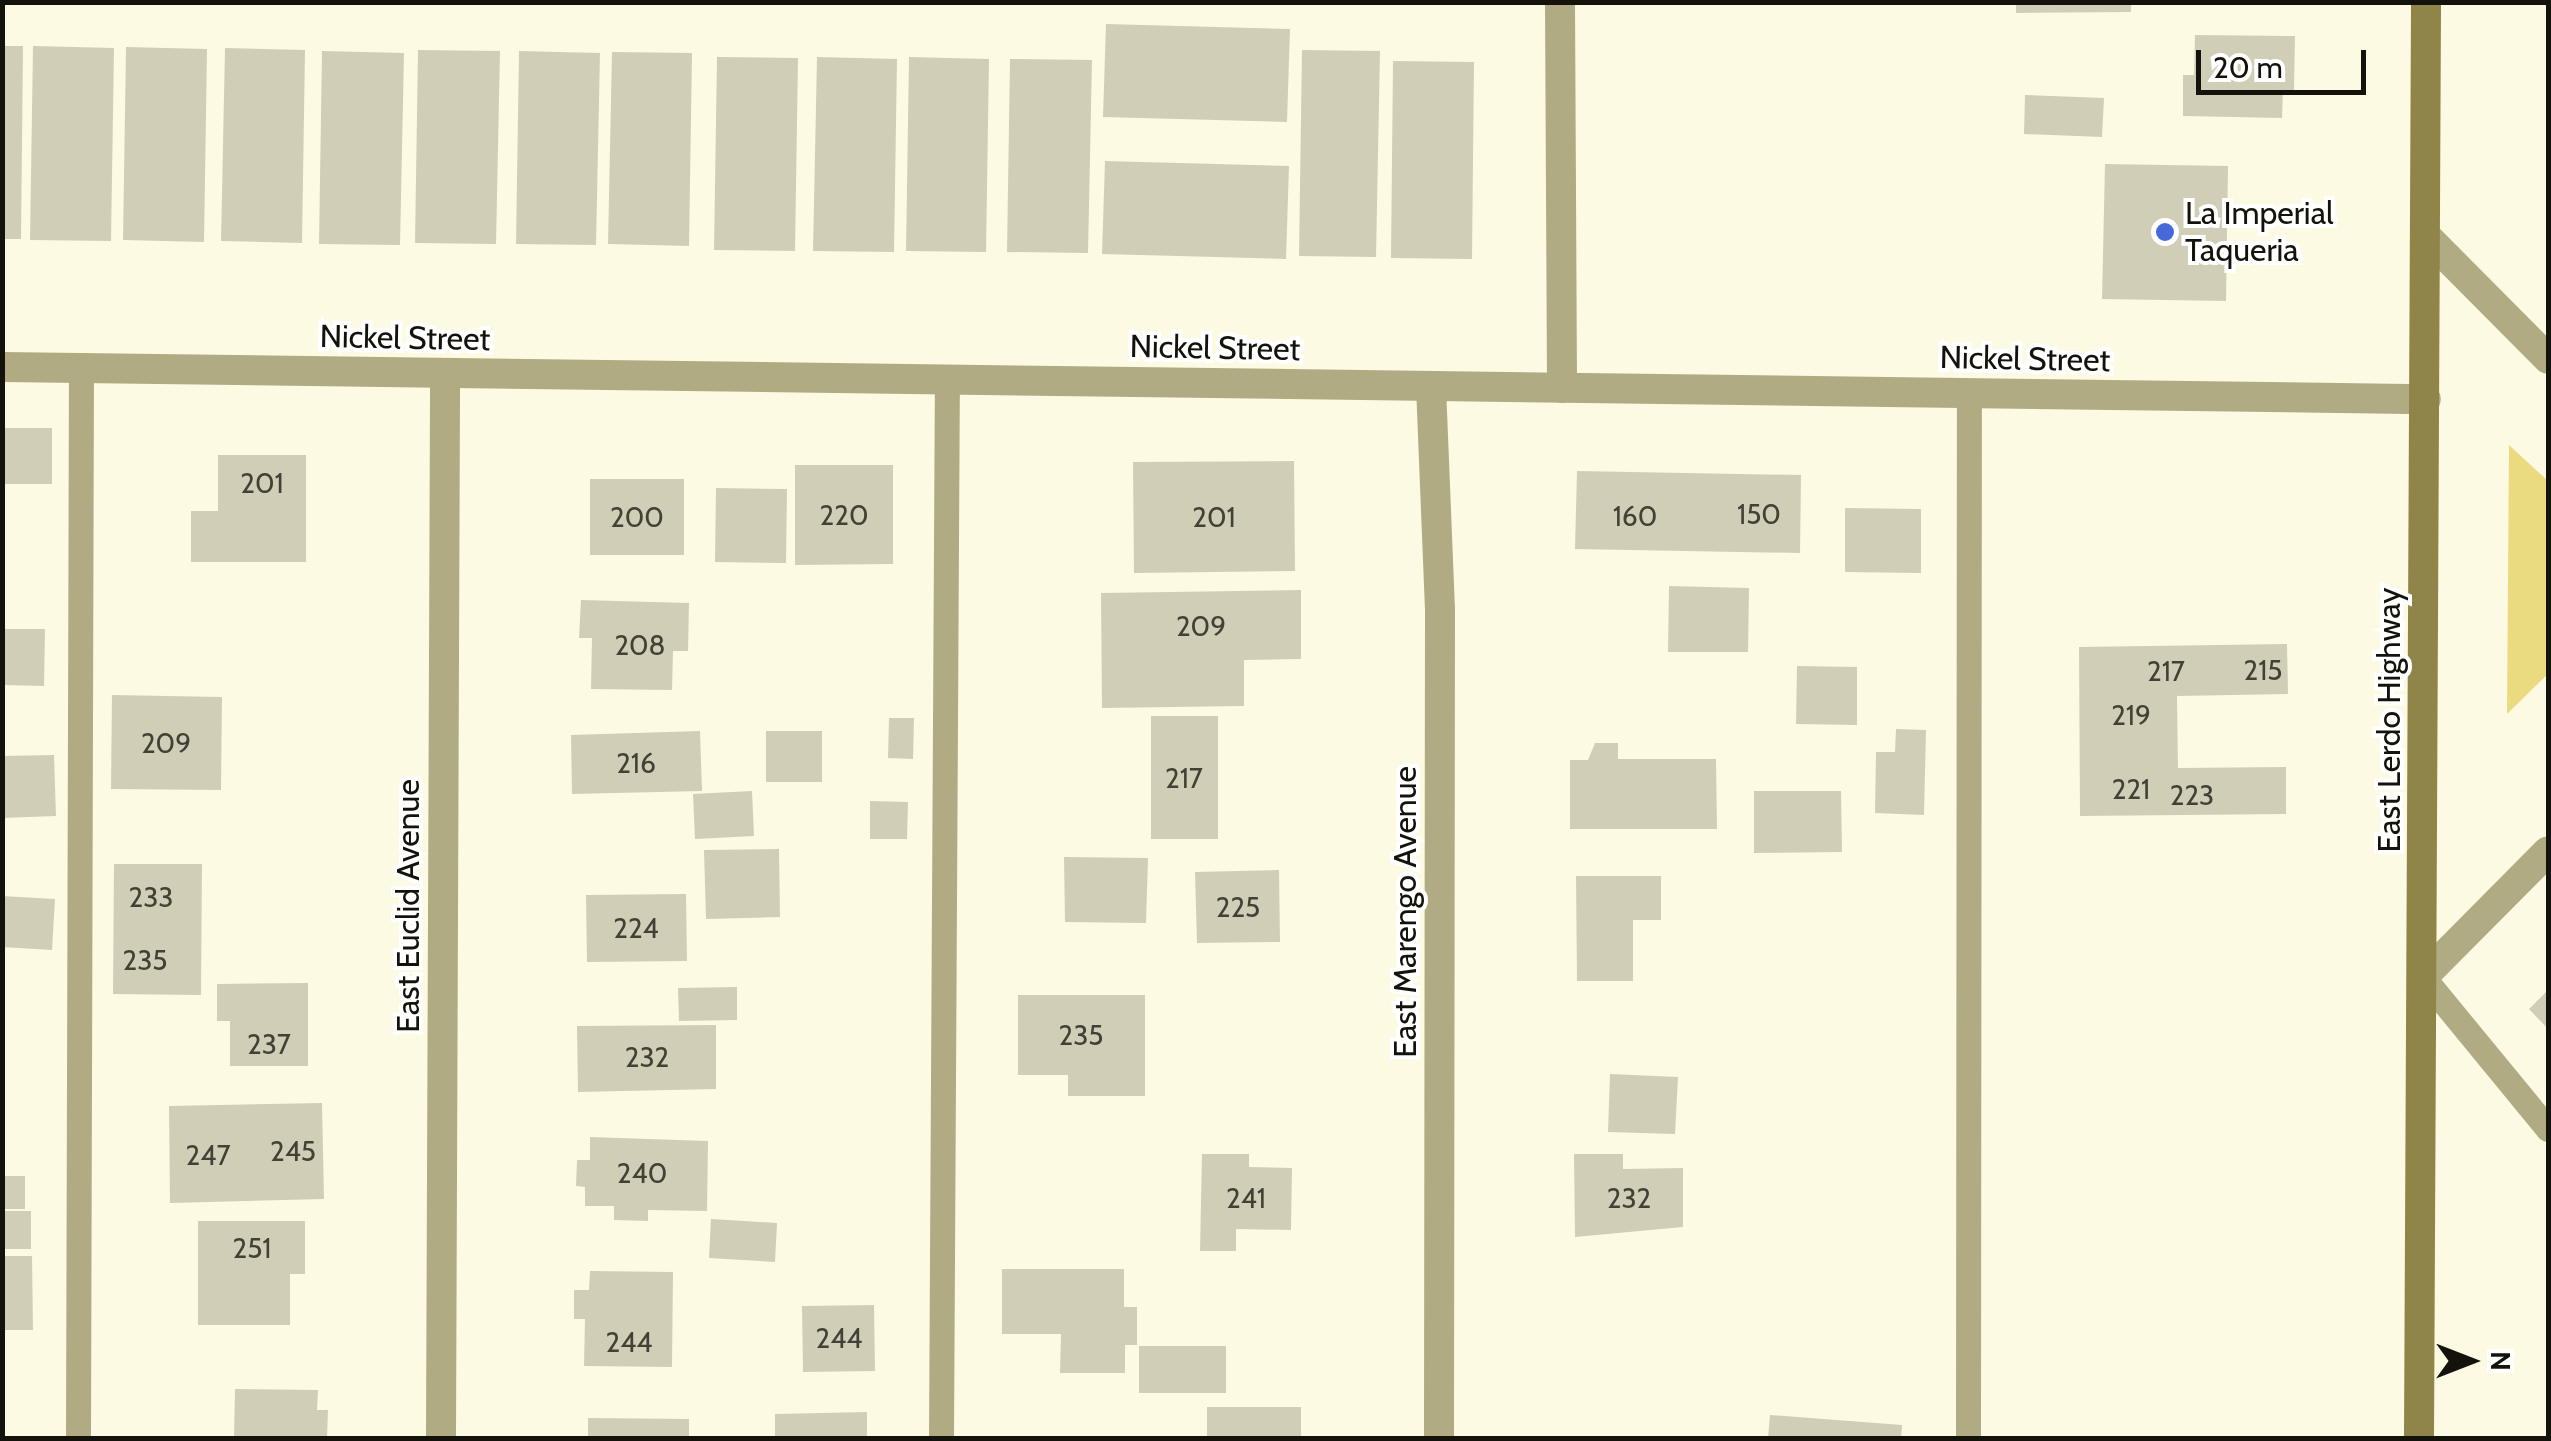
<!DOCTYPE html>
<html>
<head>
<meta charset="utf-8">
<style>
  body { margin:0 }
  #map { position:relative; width:2551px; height:1441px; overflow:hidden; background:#fdfae3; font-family:Cabin,sans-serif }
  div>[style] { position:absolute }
  .green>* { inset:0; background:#eadb80 }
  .building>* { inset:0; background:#d1ceb8 }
  .lane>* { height:25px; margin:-12.5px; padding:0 12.5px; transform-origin:12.5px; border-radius:12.5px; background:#b1ab83 }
  .street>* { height:30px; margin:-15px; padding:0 15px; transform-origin:15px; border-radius:15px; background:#b1ab83 }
  .secondary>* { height:30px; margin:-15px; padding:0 15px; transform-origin:15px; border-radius:15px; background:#8f8548 }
  .dots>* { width:28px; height:28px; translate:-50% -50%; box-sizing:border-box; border:5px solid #fff; border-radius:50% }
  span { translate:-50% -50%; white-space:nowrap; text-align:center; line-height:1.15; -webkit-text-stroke:8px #fff; paint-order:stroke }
  .number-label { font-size:28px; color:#424136 }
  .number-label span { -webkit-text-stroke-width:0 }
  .poi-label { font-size:32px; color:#13120b }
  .left { translate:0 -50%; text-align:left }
  .street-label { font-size:32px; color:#13120b }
  .frame { position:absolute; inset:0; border:5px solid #13120b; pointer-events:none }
  .north { position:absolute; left:2421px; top:1311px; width:100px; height:100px; -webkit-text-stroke:8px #fff; paint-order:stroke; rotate:90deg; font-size:28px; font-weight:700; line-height:40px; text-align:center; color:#13120b }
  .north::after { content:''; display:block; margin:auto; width:35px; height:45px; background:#13120b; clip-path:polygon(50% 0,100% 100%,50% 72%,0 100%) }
  .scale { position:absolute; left:2196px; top:50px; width:170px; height:45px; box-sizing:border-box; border:5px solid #13120b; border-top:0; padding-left:12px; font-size:30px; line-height:35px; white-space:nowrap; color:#13120b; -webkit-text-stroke:8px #fff; paint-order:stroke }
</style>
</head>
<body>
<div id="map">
  <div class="green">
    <i style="clip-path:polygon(2509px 445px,2548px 481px,2548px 674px,2507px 714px)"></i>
  </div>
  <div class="building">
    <i style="clip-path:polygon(2016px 2px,2131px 2px,2131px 12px,2016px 13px)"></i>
    <i style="clip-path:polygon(1106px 24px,1290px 29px,1287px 122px,1103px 117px)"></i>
    <i style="clip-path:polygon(2195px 35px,2295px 36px,2294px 90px,2283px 90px,2282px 118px,2183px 116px,2183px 75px,2194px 75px)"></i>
    <i style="clip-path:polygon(2px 46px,23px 46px,21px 239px,2px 239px)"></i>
    <i style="clip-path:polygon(33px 46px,114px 48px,111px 241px,30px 240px)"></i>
    <i style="clip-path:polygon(126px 47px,207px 49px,204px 242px,123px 240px)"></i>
    <i style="clip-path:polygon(225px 48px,305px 50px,302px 243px,221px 241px)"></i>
    <i style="clip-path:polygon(418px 50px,500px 51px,496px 244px,415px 243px)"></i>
    <i style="clip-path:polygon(1302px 50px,1380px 51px,1376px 257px,1299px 256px)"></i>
    <i style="clip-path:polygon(322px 51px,404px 53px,400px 245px,319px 244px)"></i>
    <i style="clip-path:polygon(519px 51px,600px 53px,596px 245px,516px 244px)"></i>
    <i style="clip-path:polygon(612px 52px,692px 53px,689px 246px,608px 244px)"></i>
    <i style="clip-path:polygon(717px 57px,798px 58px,795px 251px,714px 250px)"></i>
    <i style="clip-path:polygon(817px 57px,897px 59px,894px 252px,813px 251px)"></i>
    <i style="clip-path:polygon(909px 57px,989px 59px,986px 252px,906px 251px)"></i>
    <i style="clip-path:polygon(1010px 59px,1092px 60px,1088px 253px,1007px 252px)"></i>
    <i style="clip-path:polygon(1393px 61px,1474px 62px,1472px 259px,1391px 258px)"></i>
    <i style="clip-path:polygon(2025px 95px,2104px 98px,2102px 137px,2024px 134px)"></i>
    <i style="clip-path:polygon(1105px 161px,1289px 166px,1286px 259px,1102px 254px)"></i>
    <i style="clip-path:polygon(2105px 164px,2228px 166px,2226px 301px,2102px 299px)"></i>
    <i style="clip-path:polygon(2px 428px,52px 428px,52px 484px,2px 484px)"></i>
    <i style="clip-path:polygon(218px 455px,306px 455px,306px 562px,191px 562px,191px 511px,218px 511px)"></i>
    <i style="clip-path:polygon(1294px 461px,1295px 571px,1134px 573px,1133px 462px)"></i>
    <i style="clip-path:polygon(795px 465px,893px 465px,893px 564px,795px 565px)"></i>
    <i style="clip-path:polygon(1577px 471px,1801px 475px,1800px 553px,1575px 549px)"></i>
    <i style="clip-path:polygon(590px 479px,684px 479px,684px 555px,590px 555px)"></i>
    <i style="clip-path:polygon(716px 488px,787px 489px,786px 563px,715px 562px)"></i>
    <i style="clip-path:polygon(1845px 508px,1921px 509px,1921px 573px,1845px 572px)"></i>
    <i style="clip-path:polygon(1669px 586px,1749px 588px,1748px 652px,1668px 652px)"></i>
    <i style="clip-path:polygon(1301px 590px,1301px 659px,1244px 660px,1244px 706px,1102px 708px,1101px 593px)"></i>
    <i style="clip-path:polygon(581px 600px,689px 603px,688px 651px,673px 651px,672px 690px,591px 689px,592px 638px,579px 638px)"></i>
    <i style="clip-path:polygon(2px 629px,45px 629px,44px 686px,2px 685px)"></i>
    <i style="clip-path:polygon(2287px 644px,2288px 694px,2177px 696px,2178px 768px,2286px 767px,2286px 814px,2080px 816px,2079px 647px)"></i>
    <i style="clip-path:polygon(1797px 666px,1857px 667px,1857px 725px,1796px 724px)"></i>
    <i style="clip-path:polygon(112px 695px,222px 697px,221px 790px,111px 789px)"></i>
    <i style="clip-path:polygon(1151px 716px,1218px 716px,1218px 839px,1151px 839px)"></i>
    <i style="clip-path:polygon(889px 718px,914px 718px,913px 759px,888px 758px)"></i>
    <i style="clip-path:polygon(1896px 729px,1926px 730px,1924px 815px,1875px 813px,1876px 752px,1895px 752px)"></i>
    <i style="clip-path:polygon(700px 731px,702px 791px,572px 794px,571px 735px)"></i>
    <i style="clip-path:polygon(766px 731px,822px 731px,822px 782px,766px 782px)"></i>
    <i style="clip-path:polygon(1595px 743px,1618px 743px,1618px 759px,1716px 759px,1717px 829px,1570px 829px,1570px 760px,1588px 760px)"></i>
    <i style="clip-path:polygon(54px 755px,56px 816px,2px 818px,2px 756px)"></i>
    <i style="clip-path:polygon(752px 791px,754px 836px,695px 839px,693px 794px)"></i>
    <i style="clip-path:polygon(1754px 791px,1841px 791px,1842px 852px,1754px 853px)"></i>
    <i style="clip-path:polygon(870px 801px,908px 802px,907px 839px,870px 839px)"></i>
    <i style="clip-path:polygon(779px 849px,780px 917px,706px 919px,704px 850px)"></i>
    <i style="clip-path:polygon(1064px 857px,1148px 858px,1146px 923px,1065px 922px)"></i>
    <i style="clip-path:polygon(114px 864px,202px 864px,201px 995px,113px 994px)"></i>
    <i style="clip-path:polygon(1279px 870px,1280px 942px,1197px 943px,1195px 872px)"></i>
    <i style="clip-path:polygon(1576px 876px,1661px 876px,1661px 920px,1633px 920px,1633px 981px,1577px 981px)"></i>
    <i style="clip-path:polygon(686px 894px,687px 961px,587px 962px,586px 895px)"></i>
    <i style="clip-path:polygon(2px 896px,55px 899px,52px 950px,2px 947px)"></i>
    <i style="clip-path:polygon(308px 983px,308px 1066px,230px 1066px,230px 1021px,217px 1021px,217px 984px)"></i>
    <i style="clip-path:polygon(737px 987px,737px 1020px,679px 1021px,678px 988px)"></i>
    <i style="clip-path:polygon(2548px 990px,2548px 1029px,2529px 1009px)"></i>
    <i style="clip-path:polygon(1018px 995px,1145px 995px,1145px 1096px,1068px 1096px,1068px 1075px,1018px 1075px)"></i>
    <i style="clip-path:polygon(716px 1025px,716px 1089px,578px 1092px,577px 1026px)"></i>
    <i style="clip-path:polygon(1610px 1074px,1678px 1077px,1675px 1134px,1608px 1132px)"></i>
    <i style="clip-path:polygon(322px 1103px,324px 1199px,170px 1203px,169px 1106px)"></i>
    <i style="clip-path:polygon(590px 1137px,708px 1141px,707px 1211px,648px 1210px,648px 1221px,614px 1220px,614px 1206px,585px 1206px,585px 1187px,576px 1186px,577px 1160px,590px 1160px)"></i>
    <i style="clip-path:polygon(1202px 1154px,1249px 1154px,1249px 1167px,1292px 1168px,1291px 1230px,1236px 1229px,1236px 1251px,1200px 1251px)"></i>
    <i style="clip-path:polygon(1574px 1154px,1623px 1154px,1623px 1169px,1683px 1168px,1683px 1227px,1575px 1237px)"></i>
    <i style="clip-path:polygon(2px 1176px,25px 1176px,25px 1209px,2px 1209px)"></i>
    <i style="clip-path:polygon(2px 1211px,31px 1211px,31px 1249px,2px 1249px)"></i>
    <i style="clip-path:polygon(711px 1219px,777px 1223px,775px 1262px,709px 1258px)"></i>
    <i style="clip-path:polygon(198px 1221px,305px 1221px,305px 1274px,290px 1274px,290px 1325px,198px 1325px)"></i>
    <i style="clip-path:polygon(2px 1256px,32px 1256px,33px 1330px,2px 1330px)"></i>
    <i style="clip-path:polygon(1002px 1269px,1124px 1269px,1124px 1307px,1137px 1307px,1137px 1345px,1125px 1345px,1125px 1373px,1060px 1373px,1061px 1334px,1002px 1334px)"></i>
    <i style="clip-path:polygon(590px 1271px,673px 1272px,672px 1367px,584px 1366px,585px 1319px,574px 1319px,574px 1290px,589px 1290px)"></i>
    <i style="clip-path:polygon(874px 1305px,875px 1371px,803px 1372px,802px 1306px)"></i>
    <i style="clip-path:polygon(1139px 1346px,1226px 1346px,1226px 1393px,1139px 1393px)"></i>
    <i style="clip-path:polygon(235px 1389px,318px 1390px,317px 1410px,328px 1410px,327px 1438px,234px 1438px)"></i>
    <i style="clip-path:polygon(1207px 1407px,1301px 1407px,1301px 1438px,1207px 1438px)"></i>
    <i style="clip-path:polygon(867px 1412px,867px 1438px,775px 1438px,775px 1414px)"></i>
    <i style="clip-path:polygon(1770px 1415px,1902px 1425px,1901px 1438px,1768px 1438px)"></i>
    <i style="clip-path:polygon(588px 1418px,689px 1419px,689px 1438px,588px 1438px)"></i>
  </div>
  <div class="lane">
    <i style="left:2423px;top:977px;width:197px;rotate:50.6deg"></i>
    <i style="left:78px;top:1438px;width:1070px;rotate:-89.84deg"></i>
    <i style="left:941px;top:1438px;width:1058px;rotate:-89.68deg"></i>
    <i style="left:1968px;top:1438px;width:1045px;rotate:-89.95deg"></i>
  </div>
  <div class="street">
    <i style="left:1560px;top:2px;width:386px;rotate:89.7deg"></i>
    <i style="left:2426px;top:236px;width:173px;rotate:45.2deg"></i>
    <i style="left:2px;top:367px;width:2424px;rotate:0.76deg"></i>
    <i style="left:1431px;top:386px;width:224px;rotate:87.7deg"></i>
    <i style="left:1440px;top:610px;width:828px;rotate:90.07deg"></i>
    <i style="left:2423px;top:977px;width:177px;rotate:-45.2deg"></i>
    <i style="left:441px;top:1438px;width:1065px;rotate:-89.78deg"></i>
  </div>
  <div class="secondary">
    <i style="left:2419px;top:1438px;width:1436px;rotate:-89.72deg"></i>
  </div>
  <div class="dots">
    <i style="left:2165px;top:232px;background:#4568db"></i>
  </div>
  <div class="number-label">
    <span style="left:262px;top:483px">201</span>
    <span style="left:1759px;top:514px">150</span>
    <span style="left:844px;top:515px">220</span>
    <span style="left:1635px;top:516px">160</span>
    <span style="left:637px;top:517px">200</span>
    <span style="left:1214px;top:517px">201</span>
    <span style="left:1201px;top:626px">209</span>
    <span style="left:640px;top:645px">208</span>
    <span style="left:2263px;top:670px">215</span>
    <span style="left:2166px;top:671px">217</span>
    <span style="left:2131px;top:715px">219</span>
    <span style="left:166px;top:743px">209</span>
    <span style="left:636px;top:763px">216</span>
    <span style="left:1184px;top:778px">217</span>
    <span style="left:2131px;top:789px">221</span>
    <span style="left:2192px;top:795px">223</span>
    <span style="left:151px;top:897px">233</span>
    <span style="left:1238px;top:907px">225</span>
    <span style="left:636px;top:928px">224</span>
    <span style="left:145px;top:960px">235</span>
    <span style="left:1081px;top:1035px">235</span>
    <span style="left:269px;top:1044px">237</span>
    <span style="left:647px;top:1057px">232</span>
    <span style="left:293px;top:1151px">245</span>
    <span style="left:208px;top:1155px">247</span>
    <span style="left:642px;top:1173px">240</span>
    <span style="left:1246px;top:1198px">241</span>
    <span style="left:1629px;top:1198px">232</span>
    <span style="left:252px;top:1248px">251</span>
    <span style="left:839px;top:1338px">244</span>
    <span style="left:629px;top:1342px">244</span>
  </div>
  <div class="poi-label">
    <span class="left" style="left:2185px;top:232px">La Imperial<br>Taqueria</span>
  </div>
  <div class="street-label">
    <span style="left:405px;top:338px;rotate:1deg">Nickel Street</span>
    <span style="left:1215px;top:348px;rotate:1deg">Nickel Street</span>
    <span style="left:2025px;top:359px;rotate:1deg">Nickel Street</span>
    <span style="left:2389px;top:720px;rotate:-90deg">East Lerdo Highway</span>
    <span style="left:408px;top:906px;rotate:-90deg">East Euclid Avenue</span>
    <span style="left:1405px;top:912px;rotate:-90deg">East Marengo Avenue</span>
  </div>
  <div class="frame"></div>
  <div class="north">N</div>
  <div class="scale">20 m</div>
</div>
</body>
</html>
